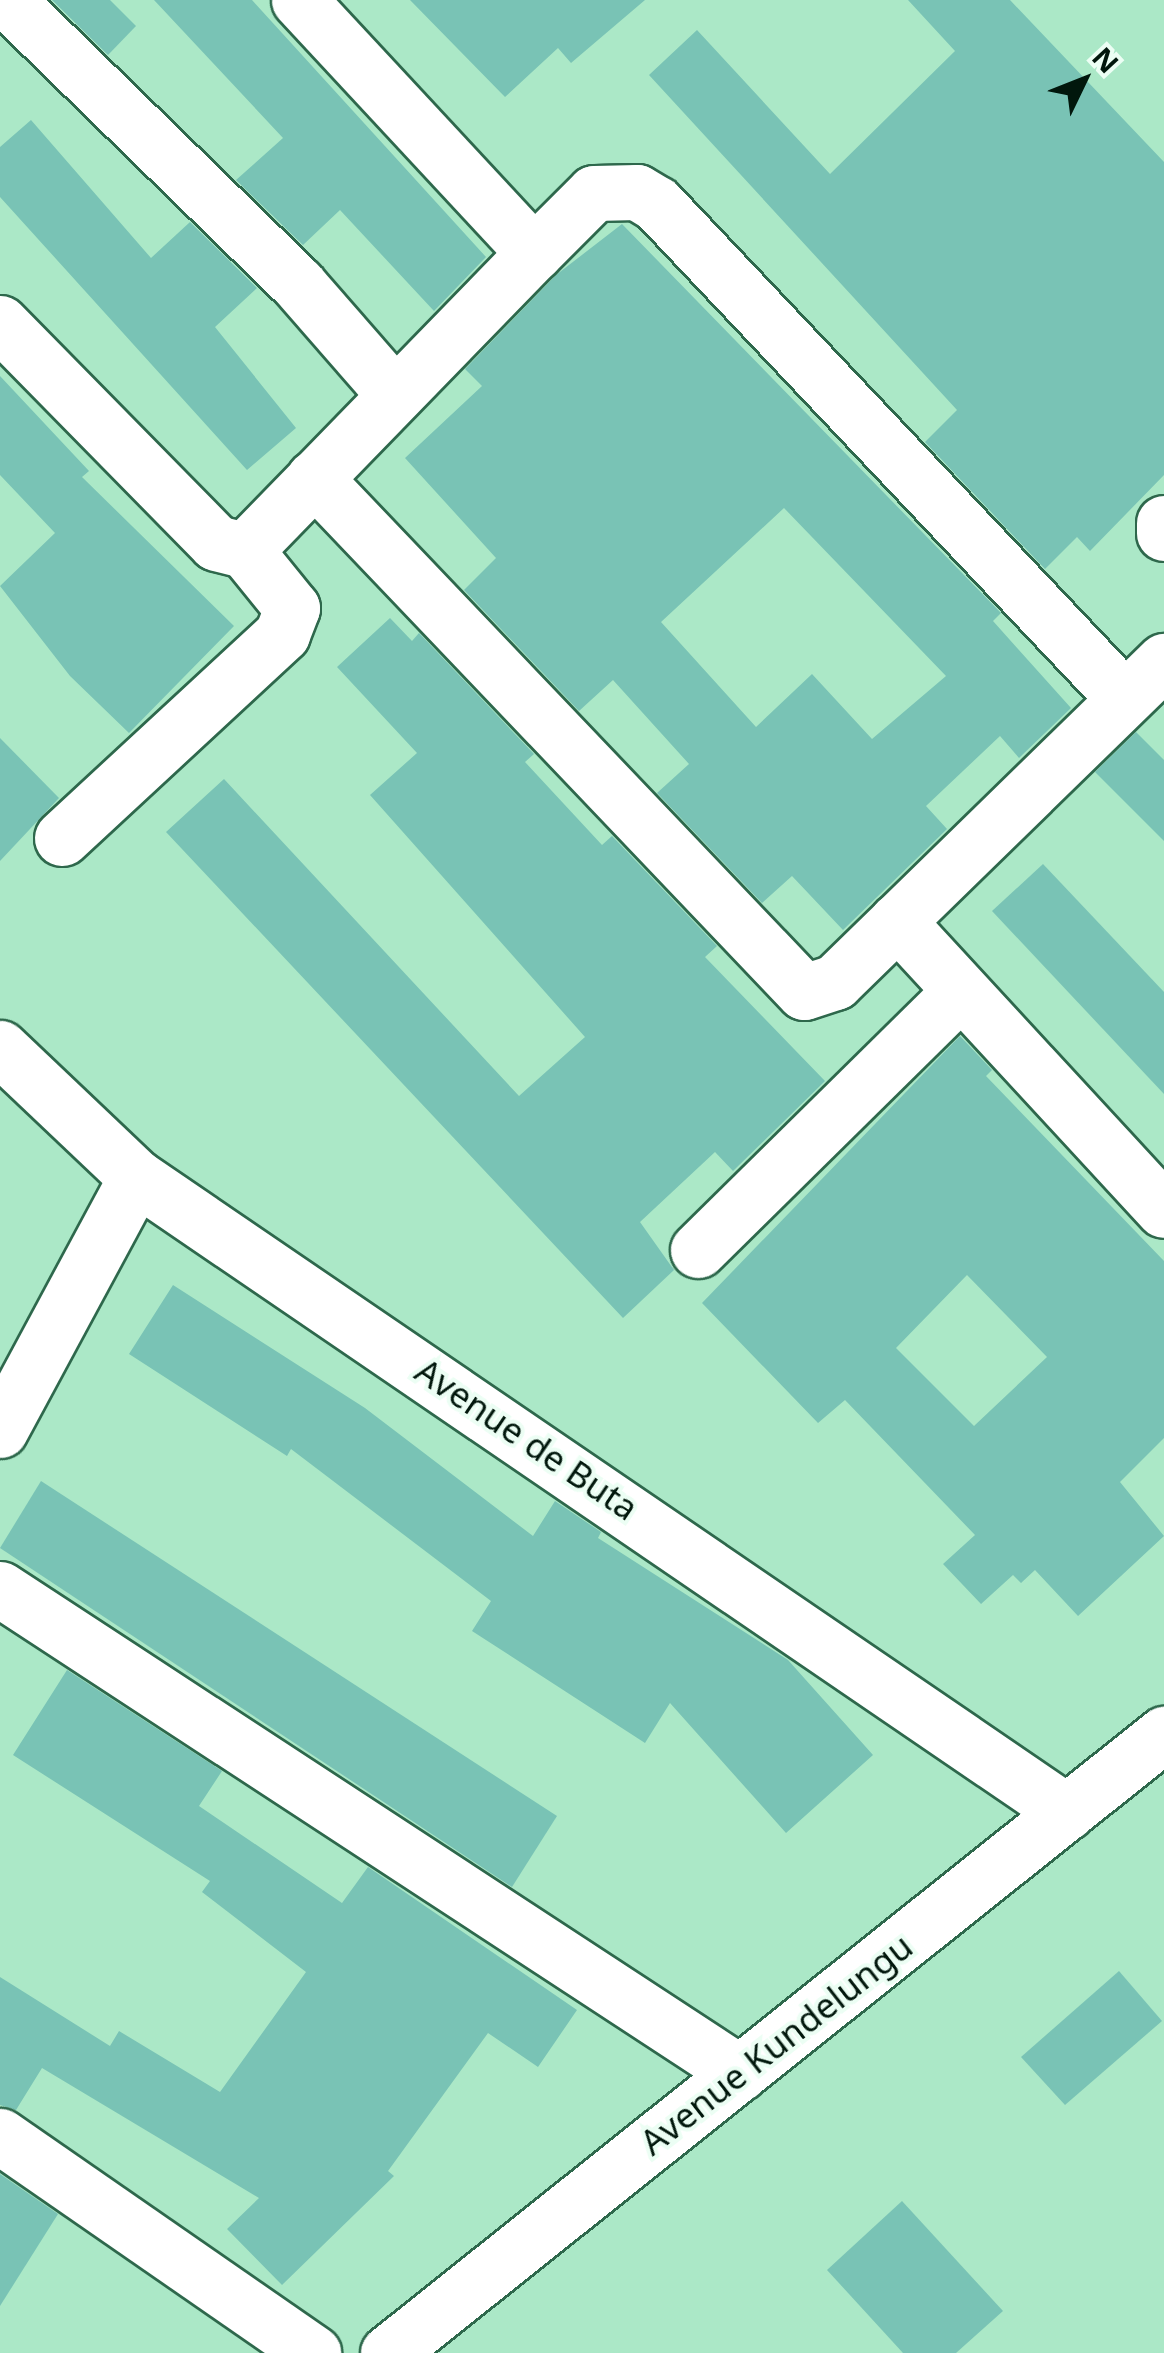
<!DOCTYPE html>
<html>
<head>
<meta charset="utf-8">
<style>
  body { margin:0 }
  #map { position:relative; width:1164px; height:2353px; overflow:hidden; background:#abe8c7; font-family:"Noto Sans",sans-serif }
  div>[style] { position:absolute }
  .building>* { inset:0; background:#79c3b5 }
  .roads { filter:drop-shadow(2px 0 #2e684c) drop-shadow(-2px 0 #2e684c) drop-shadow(0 2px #2e684c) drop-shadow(0 -2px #2e684c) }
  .minor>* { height:55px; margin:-27.5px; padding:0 27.5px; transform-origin:27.5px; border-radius:27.5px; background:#fff }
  span { translate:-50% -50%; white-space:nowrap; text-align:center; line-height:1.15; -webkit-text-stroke:8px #ecfef4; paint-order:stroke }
  .street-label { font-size:35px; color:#01170c }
  .north { position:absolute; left:1034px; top:30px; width:100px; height:100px; -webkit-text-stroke:8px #ecfef4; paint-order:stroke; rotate:47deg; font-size:28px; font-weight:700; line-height:40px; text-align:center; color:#01170c }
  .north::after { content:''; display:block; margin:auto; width:35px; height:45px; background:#01170c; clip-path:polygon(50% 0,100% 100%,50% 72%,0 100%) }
</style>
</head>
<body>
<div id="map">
  <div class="building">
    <i style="clip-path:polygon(52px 0,110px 0,136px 26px,108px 55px)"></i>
    <i style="clip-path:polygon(154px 0,252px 0,486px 257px,434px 311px,340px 210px,303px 245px,236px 180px,283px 138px)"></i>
    <i style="clip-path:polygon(410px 0,645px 0,571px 63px,558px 48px,505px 97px)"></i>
    <i style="clip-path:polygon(908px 0,1010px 0,1164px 162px,1164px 475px,1090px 551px,1077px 537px,1045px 569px,925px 442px,957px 410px,649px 75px,697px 30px,830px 174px,955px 51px)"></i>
    <i style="clip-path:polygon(31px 120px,151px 258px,190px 222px,257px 288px,215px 327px,296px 428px,247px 470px,0 197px,0 147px)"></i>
    <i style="clip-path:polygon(evenodd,622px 224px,1001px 613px,993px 621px,1071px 708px,1019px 758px,1000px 736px,926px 806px,947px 829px,843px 930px,792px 876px,762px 903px,657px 793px,689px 764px,613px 680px,579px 711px,464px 590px,496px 558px,405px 458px,482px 386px,465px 369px,556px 275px,622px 224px,784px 508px,946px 676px,872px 739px,812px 674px,756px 727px,661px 622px,784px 508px)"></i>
    <i style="clip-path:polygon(0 376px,89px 471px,82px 477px,234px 626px,129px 733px,70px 676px,0 586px,55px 533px,0 475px)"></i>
    <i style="clip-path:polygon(390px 618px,412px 641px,419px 633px,534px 754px,525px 762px,602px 845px,612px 836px,717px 946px,705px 957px,825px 1081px,733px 1171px,715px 1152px,640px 1222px,674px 1270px,623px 1318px,166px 832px,224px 779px,519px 1096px,585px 1037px,370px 795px,417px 753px,337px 667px)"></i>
    <i style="clip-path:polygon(1136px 732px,1164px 760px,1164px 841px,1095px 772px)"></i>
    <i style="clip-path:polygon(0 738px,59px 798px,0 861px)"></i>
    <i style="clip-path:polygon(1043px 864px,1164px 992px,1164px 1094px,992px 911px)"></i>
    <i style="clip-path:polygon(evenodd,960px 1036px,992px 1070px,986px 1076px,1164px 1261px,1164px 1438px,1120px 1482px,1164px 1536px,1078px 1616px,1035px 1570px,1021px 1583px,1013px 1575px,981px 1604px,943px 1564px,975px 1535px,845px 1400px,818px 1423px,702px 1303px,960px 1036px,967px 1275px,1047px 1357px,974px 1426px,896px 1348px,967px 1275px)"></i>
    <i style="clip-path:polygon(173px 1285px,365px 1408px,533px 1536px,555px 1501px,601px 1532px,598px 1538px,788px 1660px,873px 1755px,786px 1833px,670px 1703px,645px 1743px,472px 1631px,491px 1601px,291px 1449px,287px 1456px,129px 1354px)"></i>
    <i style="clip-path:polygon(41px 1481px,557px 1816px,512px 1887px,0 1548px)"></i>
    <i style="clip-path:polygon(67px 1670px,222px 1771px,199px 1806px,342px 1903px,368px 1867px,577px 2010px,538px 2067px,488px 2033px,388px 2171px,394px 2176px,282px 2285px,227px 2229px,259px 2198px,42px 2068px,16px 2110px,0 2105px,0 1977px,110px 2046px,119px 2031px,220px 2092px,306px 1972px,202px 1892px,210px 1881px,13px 1755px)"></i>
    <i style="clip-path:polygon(1119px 1971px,1162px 2021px,1065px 2105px,1021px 2057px)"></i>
    <i style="clip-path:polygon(0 2174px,58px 2214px,0 2306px)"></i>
    <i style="clip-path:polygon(902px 2201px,1003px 2311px,956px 2353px,903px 2353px,827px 2270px)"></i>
  </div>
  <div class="roads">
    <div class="minor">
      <i style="left:7px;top:0;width:407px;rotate:44.3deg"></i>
      <i style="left:298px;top:284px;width:147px;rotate:48.9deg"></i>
      <i style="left:534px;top:253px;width:85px;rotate:-45deg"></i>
      <i style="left:594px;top:193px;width:43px;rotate:-1.3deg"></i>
      <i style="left:637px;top:192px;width:23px;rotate:31deg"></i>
      <i style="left:657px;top:204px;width:678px;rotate:46.61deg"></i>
      <i style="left:0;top:323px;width:308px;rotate:45.5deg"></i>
      <i style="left:216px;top:543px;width:30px;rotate:14deg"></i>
      <i style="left:245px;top:550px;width:414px;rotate:-45.8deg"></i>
      <i style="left:534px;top:253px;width:345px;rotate:-132.9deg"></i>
      <i style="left:314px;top:478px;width:710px;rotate:46.37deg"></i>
      <i style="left:804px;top:992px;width:33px;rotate:-18deg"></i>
      <i style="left:835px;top:982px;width:460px;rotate:-44.3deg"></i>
      <i style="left:1164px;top:523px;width:10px;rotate:90deg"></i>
      <i style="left:62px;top:838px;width:300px;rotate:-42.8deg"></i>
      <i style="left:282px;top:634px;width:28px;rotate:-69deg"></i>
      <i style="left:292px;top:608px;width:75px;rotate:-129deg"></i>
      <i style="left:897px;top:921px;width:393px;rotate:47.3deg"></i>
      <i style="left:0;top:1048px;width:187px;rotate:43.5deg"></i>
      <i style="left:136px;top:1177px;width:1127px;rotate:34.3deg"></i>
      <i style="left:698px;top:1250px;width:368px;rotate:-44.6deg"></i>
      <i style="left:0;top:1430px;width:287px;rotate:-61.7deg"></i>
      <i style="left:0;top:1589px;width:884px;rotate:33.19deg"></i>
      <i style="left:0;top:2136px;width:381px;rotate:34.7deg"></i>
      <i style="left:388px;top:2353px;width:993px;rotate:-38.58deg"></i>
    </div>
  </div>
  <div class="street-label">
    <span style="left:527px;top:1439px;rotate:34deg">Avenue de Buta</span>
    <span style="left:776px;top:2044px;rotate:-38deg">Avenue Kundelungu</span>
  </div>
  <div class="north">N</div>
</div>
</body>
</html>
